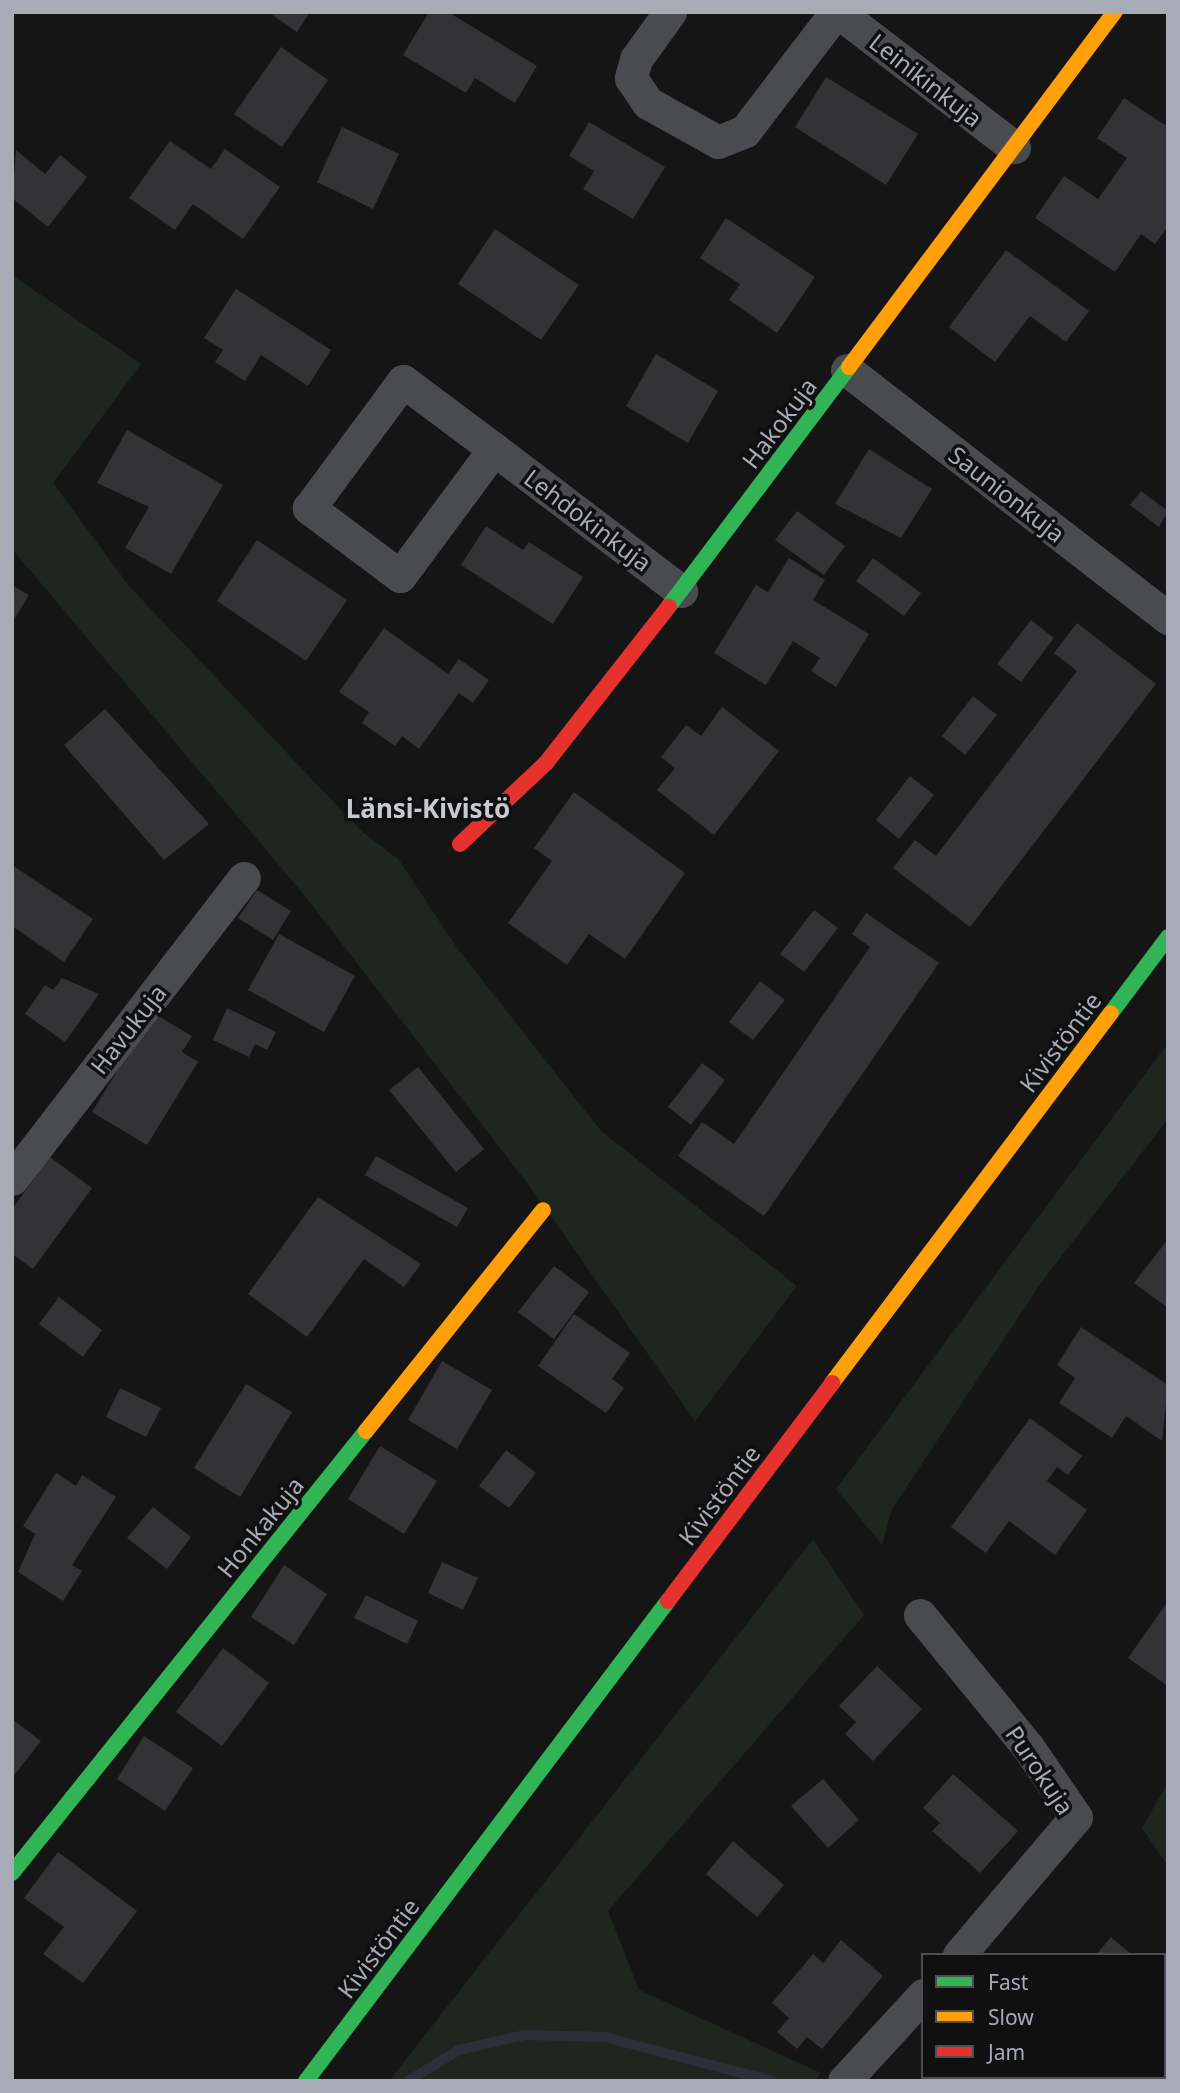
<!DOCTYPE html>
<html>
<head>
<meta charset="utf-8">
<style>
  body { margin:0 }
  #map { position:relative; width:1180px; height:2093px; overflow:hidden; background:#151516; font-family:"Noto Sans",sans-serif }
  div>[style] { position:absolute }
  .green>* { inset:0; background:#1f2620 }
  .stream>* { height:10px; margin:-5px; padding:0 5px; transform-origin:5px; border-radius:5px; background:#293037 }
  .building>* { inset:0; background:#333335 }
  .street>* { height:33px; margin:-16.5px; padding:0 16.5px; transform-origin:16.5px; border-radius:16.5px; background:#4a4b4e }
  .fast>* { height:16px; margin:-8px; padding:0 8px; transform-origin:8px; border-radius:8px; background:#30b455 }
  .slow>* { height:16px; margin:-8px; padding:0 8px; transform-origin:8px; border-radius:8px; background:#ff9f0a }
  .jam>* { height:16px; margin:-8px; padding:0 8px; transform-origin:8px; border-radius:8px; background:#e5322d }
  span { translate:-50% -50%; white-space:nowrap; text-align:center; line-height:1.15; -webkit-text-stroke:7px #101011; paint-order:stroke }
  .street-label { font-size:24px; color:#a7abb6 }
  .neighbourhood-label { font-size:26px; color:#c8cad2; font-weight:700 }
  .frame { position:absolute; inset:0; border:14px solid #a7abb6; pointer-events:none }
  .legend { position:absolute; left:921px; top:1953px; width:245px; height:126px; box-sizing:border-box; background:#101011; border:2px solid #4c4e53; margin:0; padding:9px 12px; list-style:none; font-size:21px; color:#a7abb6 }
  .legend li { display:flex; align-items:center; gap:14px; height:35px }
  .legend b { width:35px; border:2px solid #4c4e53 }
</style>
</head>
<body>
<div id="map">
  <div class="green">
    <i style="clip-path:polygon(12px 275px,141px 364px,53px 483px,129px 586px,360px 830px,399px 860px,457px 948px,601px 1131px,797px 1286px,695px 1421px,531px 1188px,305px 896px,12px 549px)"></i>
    <i style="clip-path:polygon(1168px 1043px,1168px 1119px,1043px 1280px,892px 1509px,882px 1545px,836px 1489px)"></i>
    <i style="clip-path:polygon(813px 1539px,864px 1615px,608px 1911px,639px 1990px,821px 2073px,814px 2081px,389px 2081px)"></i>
    <i style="clip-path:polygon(1168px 1782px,1168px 1866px,1142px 1828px)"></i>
  </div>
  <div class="stream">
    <i style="left:408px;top:2081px;width:60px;rotate:-31.3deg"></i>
    <i style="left:459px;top:2050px;width:68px;rotate:-12.8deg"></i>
    <i style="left:525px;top:2035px;width:80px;rotate:1.4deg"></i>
    <i style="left:605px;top:2037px;width:173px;rotate:14.8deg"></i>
  </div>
  <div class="building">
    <i style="clip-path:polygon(268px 12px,310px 12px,297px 32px)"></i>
    <i style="clip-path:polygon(429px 12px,448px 12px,537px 66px,515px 103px,475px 78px,466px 93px,403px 55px)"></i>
    <i style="clip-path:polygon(281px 47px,328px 80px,282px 147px,234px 114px)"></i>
    <i style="clip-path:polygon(826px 77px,918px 134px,886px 185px,795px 127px)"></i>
    <i style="clip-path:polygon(1124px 98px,1168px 127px,1168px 226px,1155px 244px,1141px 234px,1115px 272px,1035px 218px,1064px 176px,1098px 199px,1127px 158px,1097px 138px)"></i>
    <i style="clip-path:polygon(589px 122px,665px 167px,633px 219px,583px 189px,594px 171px,569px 156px)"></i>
    <i style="clip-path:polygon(342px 127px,399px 154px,373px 209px,317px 182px)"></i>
    <i style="clip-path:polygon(170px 141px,211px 169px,225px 149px,280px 187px,243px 239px,193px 204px,175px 230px,129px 198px)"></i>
    <i style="clip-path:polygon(16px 150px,45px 174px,60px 155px,87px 177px,48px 227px,12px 198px)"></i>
    <i style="clip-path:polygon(726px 218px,815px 277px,777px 333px,729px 300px,740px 284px,700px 258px)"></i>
    <i style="clip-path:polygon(495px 229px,579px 285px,541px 340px,458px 284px)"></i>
    <i style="clip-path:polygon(1006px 250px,1089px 311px,1066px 342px,1030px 316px,995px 362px,949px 327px)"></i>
    <i style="clip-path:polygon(236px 289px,331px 350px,308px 386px,261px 355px,245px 381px,215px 362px,223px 350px,204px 338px)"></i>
    <i style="clip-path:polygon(656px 354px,718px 391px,688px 443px,626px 406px)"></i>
    <i style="clip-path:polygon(127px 430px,223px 485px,171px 574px,125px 548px,149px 507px,97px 483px)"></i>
    <i style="clip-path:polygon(869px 449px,932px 489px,901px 538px,835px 504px)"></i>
    <i style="clip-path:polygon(1141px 491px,1168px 511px,1159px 527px,1130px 505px)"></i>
    <i style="clip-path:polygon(797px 511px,845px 546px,824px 575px,775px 540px)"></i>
    <i style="clip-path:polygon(486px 526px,523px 550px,529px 542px,583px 577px,553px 624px,461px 565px)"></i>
    <i style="clip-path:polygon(257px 540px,347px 600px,306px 661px,217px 601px)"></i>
    <i style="clip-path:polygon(789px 558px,825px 580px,813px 600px,869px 634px,836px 687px,811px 671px,820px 658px,793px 641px,766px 685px,714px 653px,756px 585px,768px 592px)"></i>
    <i style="clip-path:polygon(873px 558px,921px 593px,904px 616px,856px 581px)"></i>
    <i style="clip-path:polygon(12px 585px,29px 595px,12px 623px)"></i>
    <i style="clip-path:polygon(1031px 620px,1054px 638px,1021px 682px,997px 664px)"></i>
    <i style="clip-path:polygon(1077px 623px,1156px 684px,970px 927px,893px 868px,915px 840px,936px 856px,1077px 671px,1054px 653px)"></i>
    <i style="clip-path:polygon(384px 628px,448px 674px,459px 659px,489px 680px,473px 703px,459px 693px,419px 749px,402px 736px,395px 746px,362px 723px,369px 712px,339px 692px)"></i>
    <i style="clip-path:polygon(973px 696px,997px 715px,965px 755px,942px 736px)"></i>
    <i style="clip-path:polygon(722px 707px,779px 751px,714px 835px,657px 790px,675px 768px,661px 757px,686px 725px,701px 736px)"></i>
    <i style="clip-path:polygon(105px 709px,209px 824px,164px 860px,64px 745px)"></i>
    <i style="clip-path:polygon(910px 776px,934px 795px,899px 839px,876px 820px)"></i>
    <i style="clip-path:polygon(574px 792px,685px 873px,625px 959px,589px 934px,567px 965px,508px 923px,552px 861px,534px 848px)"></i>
    <i style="clip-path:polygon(12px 865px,93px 919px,64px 962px,12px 926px)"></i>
    <i style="clip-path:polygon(257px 890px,291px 911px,273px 940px,238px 918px)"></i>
    <i style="clip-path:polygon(814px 910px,838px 928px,804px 972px,780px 954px)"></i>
    <i style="clip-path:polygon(866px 913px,939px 963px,764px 1216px,678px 1156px,702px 1122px,734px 1144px,870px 947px,852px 934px)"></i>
    <i style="clip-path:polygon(279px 934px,355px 976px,324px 1032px,248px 990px)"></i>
    <i style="clip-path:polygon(62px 978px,99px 994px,65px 1042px,25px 1014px,45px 985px,53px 990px)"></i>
    <i style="clip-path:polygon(760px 981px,785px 1000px,753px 1040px,729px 1022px)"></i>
    <i style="clip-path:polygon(227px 1008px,276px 1032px,267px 1050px,255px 1044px,249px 1057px,213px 1040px)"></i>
    <i style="clip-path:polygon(153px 1013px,192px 1036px,182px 1052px,198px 1062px,147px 1145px,92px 1112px)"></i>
    <i style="clip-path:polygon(702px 1063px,725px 1080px,691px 1125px,668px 1107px)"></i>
    <i style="clip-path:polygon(418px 1067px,484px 1149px,456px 1172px,389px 1090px)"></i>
    <i style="clip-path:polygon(376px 1156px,468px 1208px,457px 1227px,365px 1175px)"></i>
    <i style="clip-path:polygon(50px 1157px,92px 1188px,33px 1269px,12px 1254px,12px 1209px)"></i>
    <i style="clip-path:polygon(318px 1197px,421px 1264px,404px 1287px,364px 1259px,307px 1337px,248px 1294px)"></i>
    <i style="clip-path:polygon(1168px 1239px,1168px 1308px,1134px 1283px)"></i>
    <i style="clip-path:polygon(554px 1266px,589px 1292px,554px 1339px,518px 1312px)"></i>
    <i style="clip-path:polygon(59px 1297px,102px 1330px,83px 1357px,39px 1324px)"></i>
    <i style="clip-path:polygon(574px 1314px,630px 1353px,612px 1379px,624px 1388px,606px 1413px,538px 1366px)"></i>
    <i style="clip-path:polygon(1081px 1327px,1168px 1385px,1162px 1441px,1126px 1416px,1112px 1438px,1059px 1403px,1075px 1378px,1057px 1365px)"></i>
    <i style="clip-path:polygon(442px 1361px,492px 1390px,457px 1449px,408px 1420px)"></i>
    <i style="clip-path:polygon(246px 1384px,292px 1412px,240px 1497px,194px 1468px)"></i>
    <i style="clip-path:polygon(120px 1388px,161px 1408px,146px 1437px,106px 1417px)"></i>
    <i style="clip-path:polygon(1030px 1418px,1082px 1456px,1068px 1475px,1057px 1467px,1047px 1481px,1087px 1510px,1055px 1555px,1009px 1521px,986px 1553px,951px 1527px)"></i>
    <i style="clip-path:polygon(380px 1446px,437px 1481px,404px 1534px,348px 1499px)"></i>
    <i style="clip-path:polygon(506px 1450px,536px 1473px,509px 1508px,479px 1486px)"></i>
    <i style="clip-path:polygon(56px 1473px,76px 1486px,82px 1475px,116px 1497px,72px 1565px,82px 1571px,63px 1601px,18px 1572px,35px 1534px,23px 1526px)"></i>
    <i style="clip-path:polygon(153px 1507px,191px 1537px,167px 1569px,127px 1538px)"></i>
    <i style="clip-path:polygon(442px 1562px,478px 1578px,463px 1610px,428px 1593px)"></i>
    <i style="clip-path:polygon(284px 1565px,327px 1594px,294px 1645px,251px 1617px)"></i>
    <i style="clip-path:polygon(366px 1595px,418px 1621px,407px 1644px,354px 1618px)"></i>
    <i style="clip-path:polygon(1168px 1601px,1168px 1686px,1128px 1658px)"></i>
    <i style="clip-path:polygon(223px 1648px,269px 1683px,222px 1746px,176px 1712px)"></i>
    <i style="clip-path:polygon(877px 1666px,922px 1709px,873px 1761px,845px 1734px,856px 1722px,839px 1706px)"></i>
    <i style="clip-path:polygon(12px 1719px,41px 1741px,12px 1778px)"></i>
    <i style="clip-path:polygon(144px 1736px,193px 1768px,165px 1811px,117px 1779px)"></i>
    <i style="clip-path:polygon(953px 1774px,1018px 1831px,980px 1873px,932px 1831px,940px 1823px,923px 1808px)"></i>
    <i style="clip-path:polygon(823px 1779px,859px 1820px,828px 1848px,791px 1806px)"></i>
    <i style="clip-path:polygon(733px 1841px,784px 1885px,757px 1917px,706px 1874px)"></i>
    <i style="clip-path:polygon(58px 1852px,137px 1911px,83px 1983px,43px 1954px,64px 1927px,24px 1898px)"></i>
    <i style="clip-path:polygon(1111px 1937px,1132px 1955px,1096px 1955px)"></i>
    <i style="clip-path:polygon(841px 1940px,883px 1976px,822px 2049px,807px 2037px,797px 2049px,777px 2032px,789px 2018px,772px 2003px,813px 1954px,823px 1963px)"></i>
  </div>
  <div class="street">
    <i style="left:670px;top:12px;width:58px;rotate:125.9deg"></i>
    <i style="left:636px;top:59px;width:20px;rotate:105deg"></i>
    <i style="left:631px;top:78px;width:30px;rotate:56deg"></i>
    <i style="left:648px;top:103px;width:80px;rotate:29.1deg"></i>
    <i style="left:718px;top:142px;width:29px;rotate:-22deg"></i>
    <i style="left:745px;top:131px;width:150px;rotate:-52.6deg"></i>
    <i style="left:838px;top:12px;width:222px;rotate:37.5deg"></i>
    <i style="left:847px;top:370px;width:406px;rotate:37.7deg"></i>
    <i style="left:494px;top:449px;width:158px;rotate:126.5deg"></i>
    <i style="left:400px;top:576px;width:114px;rotate:-143.2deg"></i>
    <i style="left:309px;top:508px;width:158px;rotate:-53.5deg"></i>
    <i style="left:403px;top:381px;width:114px;rotate:36.8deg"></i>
    <i style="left:494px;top:449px;width:235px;rotate:37.2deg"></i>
    <i style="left:12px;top:1179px;width:380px;rotate:-52.4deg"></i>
    <i style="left:920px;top:1615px;width:171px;rotate:50.7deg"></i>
    <i style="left:1028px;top:1747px;width:85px;rotate:55.6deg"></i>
    <i style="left:1076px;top:1817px;width:181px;rotate:130.3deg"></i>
    <i style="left:844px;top:2081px;width:117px;rotate:-47.4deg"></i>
  </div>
  <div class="fast">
    <i style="left:669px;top:606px;width:299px;rotate:-53deg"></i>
    <i style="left:1111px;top:1013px;width:95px;rotate:-53.1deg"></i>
    <i style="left:12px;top:1873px;width:566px;rotate:-51.31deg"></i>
    <i style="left:306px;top:2081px;width:601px;rotate:-52.98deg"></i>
  </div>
  <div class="slow">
    <i style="left:849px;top:367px;width:444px;rotate:-53.2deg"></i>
    <i style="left:832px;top:1383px;width:463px;rotate:-53deg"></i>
    <i style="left:366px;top:1431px;width:283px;rotate:-51.3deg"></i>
  </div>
  <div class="jam">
    <i style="left:460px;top:844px;width:118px;rotate:-43.3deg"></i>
    <i style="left:546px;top:763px;width:199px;rotate:-51.9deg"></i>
    <i style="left:668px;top:1601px;width:273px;rotate:-53deg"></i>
  </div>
  <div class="street-label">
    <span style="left:926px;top:80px;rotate:38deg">Leinikinkuja</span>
    <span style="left:779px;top:423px;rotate:-53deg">Hakokuja</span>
    <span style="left:1007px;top:494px;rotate:38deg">Saunionkuja</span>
    <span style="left:588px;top:520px;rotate:37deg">Lehdokinkuja</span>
    <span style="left:128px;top:1029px;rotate:-52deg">Havukuja</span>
    <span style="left:1060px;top:1042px;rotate:-53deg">Kivistöntie</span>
    <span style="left:719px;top:1495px;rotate:-53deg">Kivistöntie</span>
    <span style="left:260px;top:1527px;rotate:-51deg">Honkakuja</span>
    <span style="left:1040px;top:1770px;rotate:56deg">Purokuja</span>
    <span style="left:378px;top:1948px;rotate:-53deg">Kivistöntie</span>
  </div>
  <div class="neighbourhood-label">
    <span style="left:428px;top:809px">Länsi-Kivistö</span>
  </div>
  <div class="frame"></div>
  <ul class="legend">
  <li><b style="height:9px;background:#30b455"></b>Fast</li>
  <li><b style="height:9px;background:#ff9f0a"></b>Slow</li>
  <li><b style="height:9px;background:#e5322d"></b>Jam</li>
  </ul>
</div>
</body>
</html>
